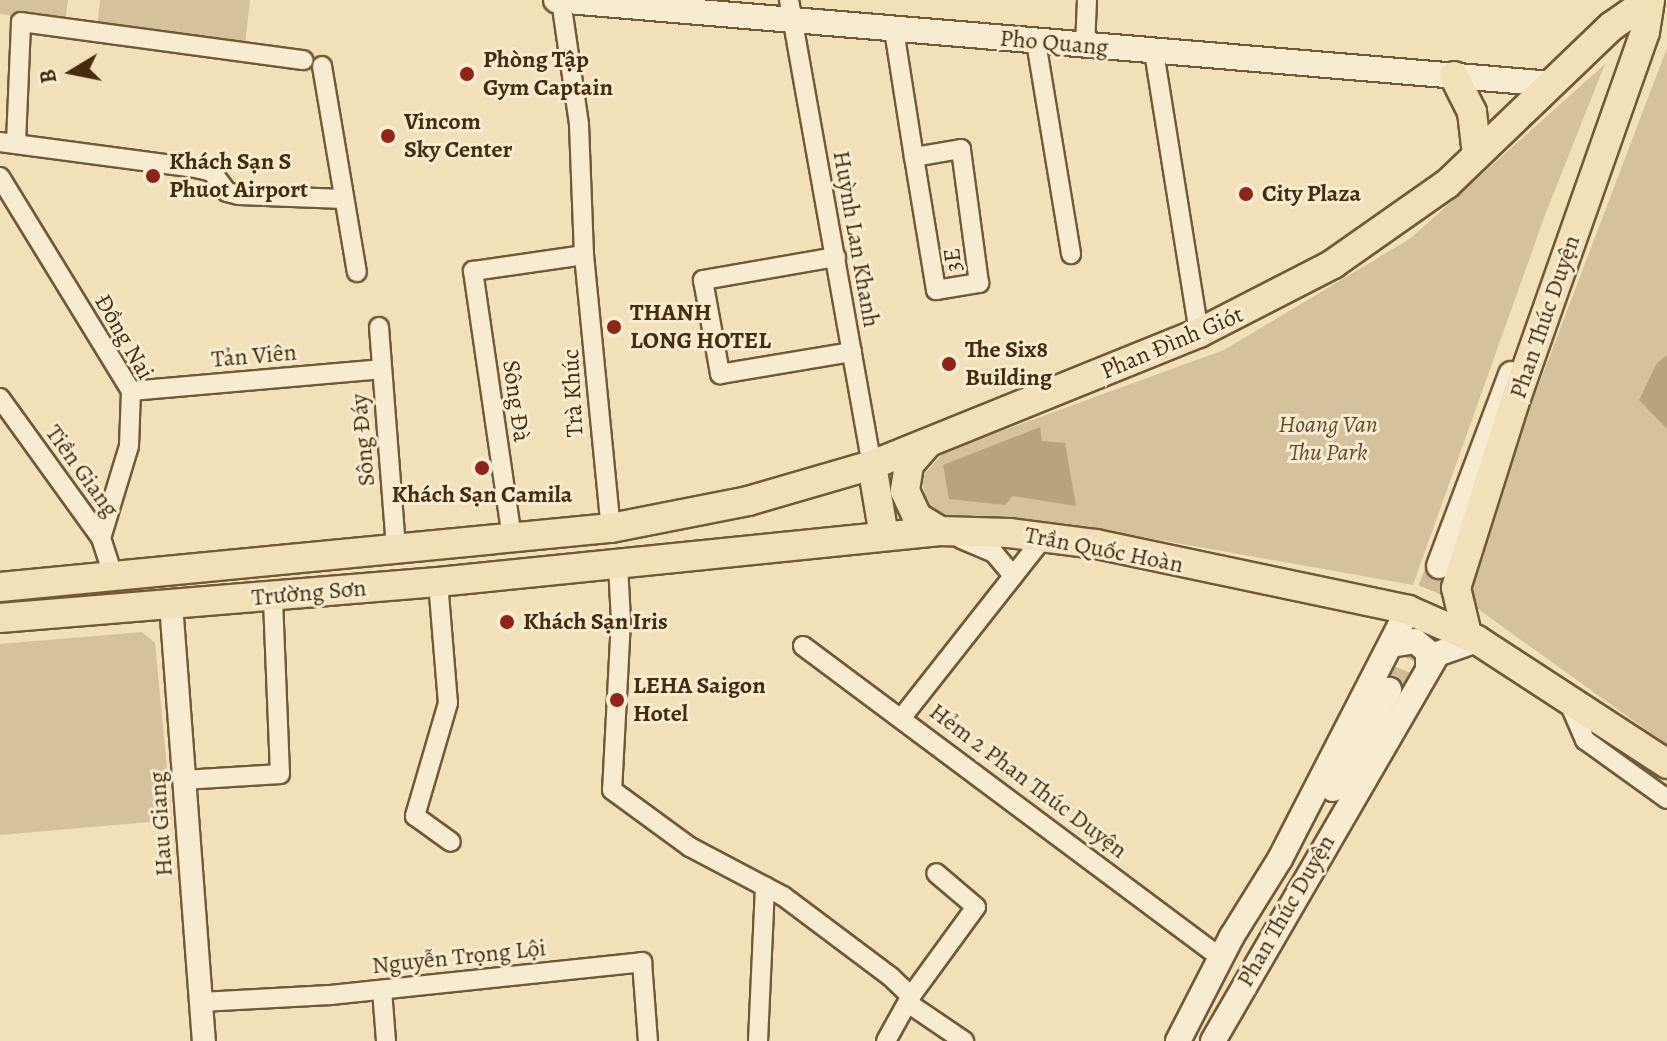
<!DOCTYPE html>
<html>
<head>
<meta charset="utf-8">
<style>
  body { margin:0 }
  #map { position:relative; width:1667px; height:1041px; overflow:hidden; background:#f2e0b9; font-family:Alegreya,serif }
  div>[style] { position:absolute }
  .green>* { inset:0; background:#d5c19c }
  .water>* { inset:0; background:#b8a37f }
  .secondary-tunnel>* { height:24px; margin-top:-12px; transform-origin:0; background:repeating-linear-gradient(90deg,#d0bc97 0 24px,transparent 0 36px) }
  .roads { filter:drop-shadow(2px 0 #715938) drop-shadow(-2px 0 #715938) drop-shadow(0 2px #715938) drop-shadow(0 -2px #715938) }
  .minor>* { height:18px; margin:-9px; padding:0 9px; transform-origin:9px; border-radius:9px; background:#f7ebd2 }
  .tertiary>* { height:22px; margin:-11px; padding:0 11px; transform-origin:11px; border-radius:11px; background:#f7ebd2 }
  .secondary>* { height:24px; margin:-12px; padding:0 12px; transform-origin:12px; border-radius:12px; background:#f7ebd2 }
  .primary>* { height:28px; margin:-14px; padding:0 14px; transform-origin:14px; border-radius:14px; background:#f2e0b9 }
  .dots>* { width:22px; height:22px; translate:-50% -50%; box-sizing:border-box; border:4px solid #f7ebd2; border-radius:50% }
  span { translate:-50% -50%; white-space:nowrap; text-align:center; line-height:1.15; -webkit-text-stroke:6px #f7ebd2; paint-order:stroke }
  .street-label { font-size:24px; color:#462c0d }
  .poi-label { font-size:24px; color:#462c0d; font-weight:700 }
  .left { translate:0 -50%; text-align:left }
  .park-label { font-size:24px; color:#634a2a; font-style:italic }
  .north { position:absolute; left:32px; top:32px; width:80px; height:80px; -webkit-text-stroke:6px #f7ebd2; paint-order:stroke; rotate:260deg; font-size:22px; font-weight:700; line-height:32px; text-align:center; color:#462c0d }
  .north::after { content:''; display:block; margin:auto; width:28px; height:36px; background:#462c0d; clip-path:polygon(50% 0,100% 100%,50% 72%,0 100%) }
</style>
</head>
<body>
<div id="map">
  <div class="green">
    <i style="clip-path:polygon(0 0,68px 0,65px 23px,0 14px)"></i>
    <i style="clip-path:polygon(100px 0,250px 0,245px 46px,97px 28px)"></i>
    <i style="clip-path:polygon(1667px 48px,1667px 745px,1474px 606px,1465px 579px)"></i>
    <i style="clip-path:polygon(1605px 64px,1545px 215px,1413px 585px,1070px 524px,946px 516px,926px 505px,922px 477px,944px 452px,1224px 350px,1411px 238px)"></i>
    <i style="clip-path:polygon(142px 632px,155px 643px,172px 820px,0 835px,0 644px)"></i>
  </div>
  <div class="water">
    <i style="clip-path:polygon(1667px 355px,1667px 429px,1639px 400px,1657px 363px)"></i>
    <i style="clip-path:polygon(1040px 427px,1042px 441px,1065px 443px,1076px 506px,1013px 496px,1005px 505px,949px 499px,943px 465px)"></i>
  </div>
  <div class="secondary-tunnel">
    <i style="left:1389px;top:690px;width:134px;rotate:-68deg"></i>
  </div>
  <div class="roads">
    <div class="minor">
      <i style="left:789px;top:0;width:472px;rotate:79.9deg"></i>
      <i style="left:894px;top:30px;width:129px;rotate:81.1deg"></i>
      <i style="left:914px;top:157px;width:135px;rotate:80.6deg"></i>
      <i style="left:936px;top:290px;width:44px;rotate:-9.2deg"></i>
      <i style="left:979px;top:283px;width:135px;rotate:-97.7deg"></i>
      <i style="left:961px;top:149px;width:48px;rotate:170.3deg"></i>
      <i style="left:1036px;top:42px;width:215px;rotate:80.6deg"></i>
      <i style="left:1085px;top:46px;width:46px;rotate:-87.5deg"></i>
      <i style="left:1154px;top:52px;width:285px;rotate:80.9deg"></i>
      <i style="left:322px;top:66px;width:209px;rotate:80.4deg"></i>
      <i style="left:0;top:142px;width:198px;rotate:7.6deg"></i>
      <i style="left:196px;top:168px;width:16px;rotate:14deg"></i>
      <i style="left:212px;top:172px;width:25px;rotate:53deg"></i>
      <i style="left:227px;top:192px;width:12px;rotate:14deg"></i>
      <i style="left:239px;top:195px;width:105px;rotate:2.2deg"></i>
      <i style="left:16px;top:143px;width:121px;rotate:-87.6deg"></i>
      <i style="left:21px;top:22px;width:285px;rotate:7.7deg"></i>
      <i style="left:0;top:177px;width:251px;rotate:58.5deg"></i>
      <i style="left:131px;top:391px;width:55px;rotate:92.1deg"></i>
      <i style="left:129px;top:446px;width:96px;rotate:106.9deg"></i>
      <i style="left:584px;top:255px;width:274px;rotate:84.4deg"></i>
      <i style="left:836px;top:257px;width:135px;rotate:170.2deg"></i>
      <i style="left:703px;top:280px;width:96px;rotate:79.7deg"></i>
      <i style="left:720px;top:374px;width:134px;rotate:-9.5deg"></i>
      <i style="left:379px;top:327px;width:223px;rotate:85.6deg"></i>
      <i style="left:131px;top:391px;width:250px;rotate:-5deg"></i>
      <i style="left:0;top:398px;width:173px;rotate:54.2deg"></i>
      <i style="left:101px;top:538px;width:42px;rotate:72deg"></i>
      <i style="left:512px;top:538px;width:270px;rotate:-98.3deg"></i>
      <i style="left:473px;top:271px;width:112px;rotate:-8.2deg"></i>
      <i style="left:584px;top:255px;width:131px;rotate:-92.2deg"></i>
      <i style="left:579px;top:124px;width:125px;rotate:-98.3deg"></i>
      <i style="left:961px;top:539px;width:36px;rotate:23deg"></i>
      <i style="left:994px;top:553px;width:30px;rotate:50deg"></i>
      <i style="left:618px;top:565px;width:55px;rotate:86.9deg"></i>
      <i style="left:621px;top:620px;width:170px;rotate:93deg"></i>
      <i style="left:612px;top:790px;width:97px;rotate:36.2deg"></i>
      <i style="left:690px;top:847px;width:105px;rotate:27.8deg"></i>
      <i style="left:783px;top:896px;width:135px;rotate:36.9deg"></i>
      <i style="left:891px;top:977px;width:28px;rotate:44deg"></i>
      <i style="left:911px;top:996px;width:51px;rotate:119.1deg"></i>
      <i style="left:438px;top:582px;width:121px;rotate:85.3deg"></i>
      <i style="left:448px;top:703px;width:118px;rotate:106.3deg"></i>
      <i style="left:415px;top:816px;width:44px;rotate:35.8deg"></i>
      <i style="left:803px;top:646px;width:522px;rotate:36.74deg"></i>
      <i style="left:1568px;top:701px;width:43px;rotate:66.4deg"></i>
      <i style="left:1585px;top:740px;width:101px;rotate:35.7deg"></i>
      <i style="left:903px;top:716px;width:228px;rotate:-51.8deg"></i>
      <i style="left:184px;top:780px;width:96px;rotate:-3.6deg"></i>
      <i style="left:280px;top:774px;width:177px;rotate:-92.3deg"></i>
      <i style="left:382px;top:990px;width:51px;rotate:85.5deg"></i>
      <i style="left:911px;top:996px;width:110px;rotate:-53.9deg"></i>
      <i style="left:976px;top:907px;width:52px;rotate:-139.6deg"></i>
      <i style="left:201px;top:1002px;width:129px;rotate:-3.1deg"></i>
      <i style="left:330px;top:995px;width:314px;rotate:-6deg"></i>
      <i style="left:642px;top:962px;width:79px;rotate:85.7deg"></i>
      <i style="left:908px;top:1003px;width:68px;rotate:34.2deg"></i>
      <i style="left:758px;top:1041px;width:155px;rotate:-87.4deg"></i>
    </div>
    <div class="tertiary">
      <i style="left:171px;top:604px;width:438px;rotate:85.7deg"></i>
    </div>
    <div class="secondary">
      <i style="left:556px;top:0;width:1000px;rotate:4.82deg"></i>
      <i style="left:1439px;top:566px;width:205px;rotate:-69.4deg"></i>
      <i style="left:1391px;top:645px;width:24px;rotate:-9deg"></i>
      <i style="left:1415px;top:641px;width:17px;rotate:40deg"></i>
      <i style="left:1428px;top:652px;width:16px;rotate:90deg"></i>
      <i style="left:1333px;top:789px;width:114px;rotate:-60.5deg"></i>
      <i style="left:1178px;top:1041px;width:118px;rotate:-62.8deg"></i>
      <i style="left:1232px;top:936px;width:91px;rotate:-58.1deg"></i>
      <i style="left:1280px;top:859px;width:280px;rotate:-62.8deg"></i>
      <i style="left:1213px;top:1041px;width:447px;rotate:-59.9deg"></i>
      <i style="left:1437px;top:654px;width:42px;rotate:-19.3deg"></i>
    </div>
    <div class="primary">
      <i style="left:1454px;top:76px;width:40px;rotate:63.4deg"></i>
      <i style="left:1472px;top:112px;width:43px;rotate:83.4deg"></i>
      <i style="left:927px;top:444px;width:28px;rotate:131deg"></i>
      <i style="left:909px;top:465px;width:26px;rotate:99deg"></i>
      <i style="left:905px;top:491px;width:29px;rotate:65deg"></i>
      <i style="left:917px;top:517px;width:27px;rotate:31deg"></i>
      <i style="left:872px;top:465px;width:72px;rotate:80.4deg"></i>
      <i style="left:0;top:587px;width:614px;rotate:-5.52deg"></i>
      <i style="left:611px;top:528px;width:140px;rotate:-11.1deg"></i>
      <i style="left:748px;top:501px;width:129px;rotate:-16.2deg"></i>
      <i style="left:872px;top:465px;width:353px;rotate:-22deg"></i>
      <i style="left:1199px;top:333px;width:151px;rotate:-27.2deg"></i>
      <i style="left:1333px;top:264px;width:139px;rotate:-35.1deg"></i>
      <i style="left:1447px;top:184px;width:228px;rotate:-43.8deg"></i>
      <i style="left:1612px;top:26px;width:45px;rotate:-35.1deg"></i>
      <i style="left:0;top:618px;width:439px;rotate:-4.7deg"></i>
      <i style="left:438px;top:582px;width:505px;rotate:-5.8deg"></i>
      <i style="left:940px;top:531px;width:69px;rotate:1.7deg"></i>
      <i style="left:1009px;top:533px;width:88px;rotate:7.2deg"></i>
      <i style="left:1096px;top:544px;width:319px;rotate:11.9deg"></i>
      <i style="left:1408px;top:610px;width:75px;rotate:23.5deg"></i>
      <i style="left:1477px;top:640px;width:227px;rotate:33.1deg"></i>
      <i style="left:1467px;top:634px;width:47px;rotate:-103.4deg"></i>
      <i style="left:1456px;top:588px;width:193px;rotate:-72.5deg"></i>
      <i style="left:1514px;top:404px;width:394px;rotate:-70.6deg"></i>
      <i style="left:1645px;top:32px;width:32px;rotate:-81deg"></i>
    </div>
  </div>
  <div class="dots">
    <i style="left:467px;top:74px;background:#8f2418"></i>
    <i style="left:388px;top:136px;background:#8f2418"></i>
    <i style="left:153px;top:176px;background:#8f2418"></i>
    <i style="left:1246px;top:194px;background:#8f2418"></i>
    <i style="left:614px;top:327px;background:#8f2418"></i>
    <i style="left:949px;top:364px;background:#8f2418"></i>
    <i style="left:482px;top:468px;background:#8f2418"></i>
    <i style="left:507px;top:622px;background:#8f2418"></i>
    <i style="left:617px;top:700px;background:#8f2418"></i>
  </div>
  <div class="street-label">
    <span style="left:1054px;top:43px;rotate:5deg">Pho Quang</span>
    <span style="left:856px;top:239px;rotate:80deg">Huỳnh Lan Khanh</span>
    <span style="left:953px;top:260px;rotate:-97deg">3E</span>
    <span style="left:1545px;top:317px;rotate:-71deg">Phan Thúc Duyện</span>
    <span style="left:124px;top:337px;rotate:60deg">Đồng Nai</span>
    <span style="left:1172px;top:343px;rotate:-23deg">Phan Đình Giót</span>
    <span style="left:254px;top:356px;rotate:-5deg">Tản Viên</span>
    <span style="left:573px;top:393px;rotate:-93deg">Trà Khúc</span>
    <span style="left:516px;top:401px;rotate:82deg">Sông Đà</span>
    <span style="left:363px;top:440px;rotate:-95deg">Sông Đáy</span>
    <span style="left:82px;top:471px;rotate:54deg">Tiền Giang</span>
    <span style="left:1104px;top:550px;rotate:11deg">Trần Quốc Hoàn</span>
    <span style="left:309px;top:593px;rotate:-5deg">Trường Sơn</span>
    <span style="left:1028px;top:781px;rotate:37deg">Hẻm 2 Phan Thúc Duyện</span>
    <span style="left:161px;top:824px;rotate:-94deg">Hau Giang</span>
    <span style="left:1286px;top:911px;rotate:-60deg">Phan Thúc Duyện</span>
    <span style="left:459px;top:957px;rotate:-6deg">Nguyễn Trọng Lội</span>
  </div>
  <div class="poi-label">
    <span class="left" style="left:483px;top:74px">Phòng Tập<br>Gym Captain</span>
    <span class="left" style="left:404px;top:136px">Vincom<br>Sky Center</span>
    <span class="left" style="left:169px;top:176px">Khách Sạn S<br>Phuot Airport</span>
    <span class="left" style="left:1262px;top:194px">City Plaza</span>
    <span class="left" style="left:630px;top:327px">THANH<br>LONG HOTEL</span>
    <span class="left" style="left:965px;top:364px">The Six8<br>Building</span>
    <span style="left:482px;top:495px">Khách Sạn Camila</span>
    <span class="left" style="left:523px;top:622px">Khách Sạn Iris</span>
    <span class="left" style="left:633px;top:700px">LEHA Saigon<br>Hotel</span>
  </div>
  <div class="park-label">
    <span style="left:1328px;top:439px">Hoang Van<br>Thu Park</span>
  </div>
  <div class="north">B</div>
</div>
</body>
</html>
